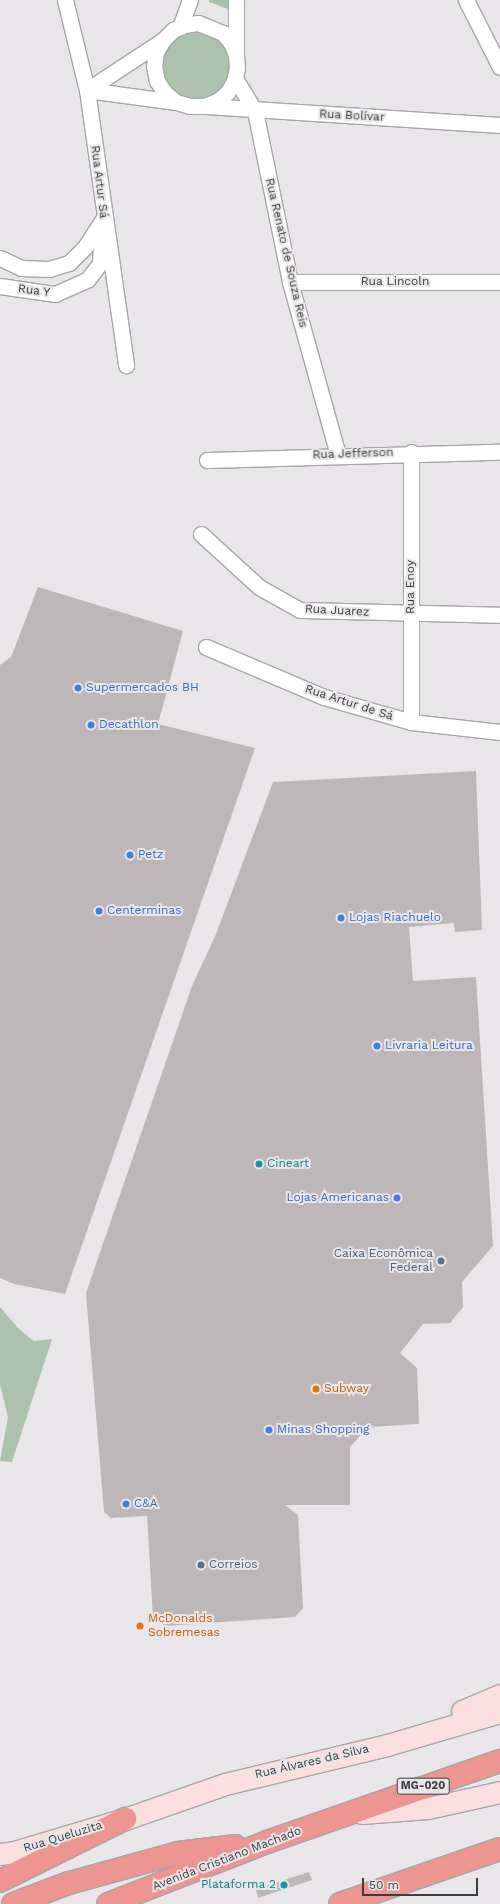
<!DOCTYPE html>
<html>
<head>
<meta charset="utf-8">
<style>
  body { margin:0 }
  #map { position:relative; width:500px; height:1904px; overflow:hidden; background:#e9e6ea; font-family:"Work Sans",sans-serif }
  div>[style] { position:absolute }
  .green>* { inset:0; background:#acc2ac }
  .round { border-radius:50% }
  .building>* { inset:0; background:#bdb7b9 }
  .roads { filter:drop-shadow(1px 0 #a8a5a9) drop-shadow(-1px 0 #a8a5a9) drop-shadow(0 1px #a8a5a9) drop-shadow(0 -1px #a8a5a9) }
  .street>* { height:15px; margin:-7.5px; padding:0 7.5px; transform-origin:7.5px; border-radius:7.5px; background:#fff }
  .secondary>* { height:21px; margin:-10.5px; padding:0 10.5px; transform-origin:10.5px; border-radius:10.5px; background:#fadfde }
  .highway>* { height:22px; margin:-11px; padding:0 11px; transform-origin:11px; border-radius:11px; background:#ed9590 }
  .dots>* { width:11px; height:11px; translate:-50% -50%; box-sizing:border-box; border:2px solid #e9e6ea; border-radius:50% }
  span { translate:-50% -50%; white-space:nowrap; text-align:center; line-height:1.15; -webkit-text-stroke:4px #e9e6ea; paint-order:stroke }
  .shield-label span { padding:1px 3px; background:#e9e6ea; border:1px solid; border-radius:3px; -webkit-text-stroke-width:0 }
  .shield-label { font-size:11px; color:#3d3c3e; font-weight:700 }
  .street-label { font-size:12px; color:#3d3c3e }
  .shop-label { font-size:12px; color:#366cbe }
  .left { translate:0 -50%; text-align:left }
  .right { translate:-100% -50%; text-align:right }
  .culture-label { font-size:12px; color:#0d838f }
  .service-label { font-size:12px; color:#4e5e75 }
  .food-label { font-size:12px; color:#c56008 }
  .scale { position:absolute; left:362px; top:1878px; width:116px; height:18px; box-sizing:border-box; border:2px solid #3d3c3e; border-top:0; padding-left:5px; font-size:12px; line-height:14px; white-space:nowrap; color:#3d3c3e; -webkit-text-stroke:3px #e9e6ea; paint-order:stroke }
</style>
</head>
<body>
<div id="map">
  <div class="green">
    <i style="clip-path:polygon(209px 0,231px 0,231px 10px,209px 2px)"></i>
    <i class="round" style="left:161px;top:29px;width:70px;height:70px"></i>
    <i style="clip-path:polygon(0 1307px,19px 1329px,34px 1341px,52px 1339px,12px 1462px,0 1461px,8px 1417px,0 1385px)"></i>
  </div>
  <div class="building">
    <i style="clip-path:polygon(38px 587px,183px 631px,158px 724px,255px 748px,65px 1294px,14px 1284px,0 1278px,0 665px,11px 657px)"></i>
    <i style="clip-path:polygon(476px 771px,482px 930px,455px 932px,454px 923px,409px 927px,413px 981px,476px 977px,493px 1246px,462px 1282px,463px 1307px,450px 1323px,423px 1324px,400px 1353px,417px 1368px,419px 1424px,368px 1427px,350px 1447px,350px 1505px,285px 1505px,298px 1515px,303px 1608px,295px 1617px,165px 1626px,153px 1617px,147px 1516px,111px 1518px,104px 1512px,86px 1293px,192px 986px,216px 934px,273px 782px)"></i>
    <i style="clip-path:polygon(309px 1872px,312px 1880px,258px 1898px,256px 1889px)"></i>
  </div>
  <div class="roads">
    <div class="street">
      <i style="left:65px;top:0;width:93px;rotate:76.3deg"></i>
      <i style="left:87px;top:90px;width:278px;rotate:81.9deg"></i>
      <i style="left:236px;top:0;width:52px;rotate:90deg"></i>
      <i style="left:466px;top:0;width:75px;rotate:63.1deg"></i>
      <i style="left:180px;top:27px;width:29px;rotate:-70deg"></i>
      <i style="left:235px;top:78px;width:39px;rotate:59deg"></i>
      <i style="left:255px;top:111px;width:175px;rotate:78.4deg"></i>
      <i style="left:290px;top:282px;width:180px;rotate:74.5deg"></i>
      <i style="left:87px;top:90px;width:91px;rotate:-33.3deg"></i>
      <i style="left:163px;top:40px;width:14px;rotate:-45deg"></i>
      <i style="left:173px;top:30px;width:13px;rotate:-23deg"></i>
      <i style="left:185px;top:25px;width:13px;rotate:-9deg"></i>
      <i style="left:198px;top:23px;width:27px;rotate:22deg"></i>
      <i style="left:223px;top:33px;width:13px;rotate:51deg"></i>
      <i style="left:231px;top:43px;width:13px;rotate:67deg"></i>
      <i style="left:236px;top:55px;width:13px;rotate:86deg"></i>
      <i style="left:237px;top:68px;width:13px;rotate:103deg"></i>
      <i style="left:234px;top:81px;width:14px;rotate:120deg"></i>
      <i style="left:227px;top:93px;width:13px;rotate:141deg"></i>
      <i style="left:217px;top:101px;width:14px;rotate:159deg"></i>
      <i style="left:204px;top:106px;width:14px;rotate:180deg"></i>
      <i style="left:190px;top:106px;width:15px;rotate:-164deg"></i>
      <i style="left:176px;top:102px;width:14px;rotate:-141deg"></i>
      <i style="left:165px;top:93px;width:14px;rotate:-124deg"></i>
      <i style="left:157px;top:81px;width:15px;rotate:-101deg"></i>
      <i style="left:154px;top:66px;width:14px;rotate:-82deg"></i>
      <i style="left:156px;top:52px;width:14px;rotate:-60deg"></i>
      <i style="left:87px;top:90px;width:90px;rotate:7.7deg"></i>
      <i style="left:206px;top:106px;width:295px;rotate:3.7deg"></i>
      <i style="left:0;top:258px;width:23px;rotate:25deg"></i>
      <i style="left:21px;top:268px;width:28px;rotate:2deg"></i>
      <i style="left:49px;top:269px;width:21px;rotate:-17deg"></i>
      <i style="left:69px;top:263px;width:23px;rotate:-45deg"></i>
      <i style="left:85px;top:247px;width:33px;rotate:-57deg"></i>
      <i style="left:290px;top:282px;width:210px"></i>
      <i style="left:0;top:286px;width:56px;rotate:8.3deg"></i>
      <i style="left:55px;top:294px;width:36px;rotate:-24deg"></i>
      <i style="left:88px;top:279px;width:20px;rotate:-53deg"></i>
      <i style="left:100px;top:263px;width:19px;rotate:-87deg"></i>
      <i style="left:411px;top:452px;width:270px;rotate:90deg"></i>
      <i style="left:207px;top:460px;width:293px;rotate:-1.6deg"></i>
      <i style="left:201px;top:534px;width:79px;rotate:42.4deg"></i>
      <i style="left:259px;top:587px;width:47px;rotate:29.3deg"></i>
      <i style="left:300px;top:610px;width:200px;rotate:1.4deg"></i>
      <i style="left:206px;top:647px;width:128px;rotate:23deg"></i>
      <i style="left:324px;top:697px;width:91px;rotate:16deg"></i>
      <i style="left:411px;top:722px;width:90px;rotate:6.4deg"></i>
    </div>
    <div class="secondary">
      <i style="left:462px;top:1711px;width:41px;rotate:-22.8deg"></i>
      <i style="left:362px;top:1813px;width:66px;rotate:-4.3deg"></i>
      <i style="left:428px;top:1808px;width:74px;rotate:-12.5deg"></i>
      <i style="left:0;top:1854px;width:14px;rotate:-8deg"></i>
      <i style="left:14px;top:1852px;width:116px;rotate:-16.6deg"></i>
      <i style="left:125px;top:1819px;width:106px;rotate:-19.3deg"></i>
      <i style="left:225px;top:1784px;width:167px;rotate:-13.5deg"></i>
      <i style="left:387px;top:1745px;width:118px;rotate:-16.3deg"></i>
    </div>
    <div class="highway">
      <i style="left:0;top:1881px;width:140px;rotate:-26.4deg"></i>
      <i style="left:13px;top:1904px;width:60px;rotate:-20.6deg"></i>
      <i style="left:69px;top:1883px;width:113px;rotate:-15.4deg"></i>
      <i style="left:178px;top:1853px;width:58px;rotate:-6.9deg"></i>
      <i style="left:108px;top:1904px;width:171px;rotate:-21.3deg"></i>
      <i style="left:267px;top:1842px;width:247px;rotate:-19.2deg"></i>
      <i style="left:340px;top:1904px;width:169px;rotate:-19deg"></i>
    </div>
  </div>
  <div class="dots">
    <i style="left:78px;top:688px;background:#3f7fe0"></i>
    <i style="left:91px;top:725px;background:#3f7fe0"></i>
    <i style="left:130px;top:855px;background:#3f7fe0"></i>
    <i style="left:99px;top:911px;background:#3f7fe0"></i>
    <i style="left:341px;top:918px;background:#3f7fe0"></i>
    <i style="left:377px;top:1046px;background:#3f7fe0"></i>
    <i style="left:259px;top:1164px;background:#0f9aa8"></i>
    <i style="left:397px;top:1198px;background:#3f7fe0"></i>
    <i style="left:441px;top:1261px;background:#5c6f8a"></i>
    <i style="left:316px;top:1389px;background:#e8710a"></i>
    <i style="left:269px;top:1430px;background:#3f7fe0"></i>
    <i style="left:126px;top:1504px;background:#3f7fe0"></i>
    <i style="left:201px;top:1565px;background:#5c6f8a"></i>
    <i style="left:140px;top:1626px;background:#e8710a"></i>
    <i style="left:284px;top:1885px;background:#0f9aa8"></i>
  </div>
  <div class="shield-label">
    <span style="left:423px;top:1786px">MG-020</span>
  </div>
  <div class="street-label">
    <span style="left:352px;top:116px;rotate:3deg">Rua Bolívar</span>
    <span style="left:99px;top:182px;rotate:83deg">Rua Artur Sá</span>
    <span style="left:286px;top:253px;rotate:77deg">Rua Renato de Souza Reis</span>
    <span style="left:395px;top:282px">Rua Lincoln</span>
    <span style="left:34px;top:291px;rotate:7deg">Rua Y</span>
    <span style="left:353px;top:454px;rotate:-2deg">Rua Jefferson</span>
    <span style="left:411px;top:587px;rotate:-90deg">Rua Enoy</span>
    <span style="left:337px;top:611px;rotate:3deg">Rua Juarez</span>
    <span style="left:349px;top:703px;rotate:18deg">Rua Artur de Sá</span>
    <span style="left:312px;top:1762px;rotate:-13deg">Rua Álvares da Silva</span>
    <span style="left:63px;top:1837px;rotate:-17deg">Rua Queluzita</span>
    <span style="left:227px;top:1859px;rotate:-21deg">Avenida Cristiano Machado</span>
  </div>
  <div class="shop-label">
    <span class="left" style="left:86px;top:688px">Supermercados BH</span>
    <span class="left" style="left:99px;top:725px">Decathlon</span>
    <span class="left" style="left:138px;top:855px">Petz</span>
    <span class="left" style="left:107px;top:911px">Centerminas</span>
    <span class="left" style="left:349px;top:918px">Lojas Riachuelo</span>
    <span class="left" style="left:385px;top:1046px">Livraria Leitura</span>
    <span class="right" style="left:389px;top:1198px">Lojas Americanas</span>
    <span class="left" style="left:277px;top:1430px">Minas Shopping</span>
    <span class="left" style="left:134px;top:1504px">C&amp;A</span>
  </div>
  <div class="culture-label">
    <span class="left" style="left:267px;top:1164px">Cineart</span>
    <span class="right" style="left:276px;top:1885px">Plataforma 2</span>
  </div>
  <div class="service-label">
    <span class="right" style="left:433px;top:1261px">Caixa Econômica<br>Federal</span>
    <span class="left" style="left:209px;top:1565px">Correios</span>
  </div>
  <div class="food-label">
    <span class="left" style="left:324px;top:1389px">Subway</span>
    <span class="left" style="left:148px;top:1626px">McDonalds<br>Sobremesas</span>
  </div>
  <div class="scale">50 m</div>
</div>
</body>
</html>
